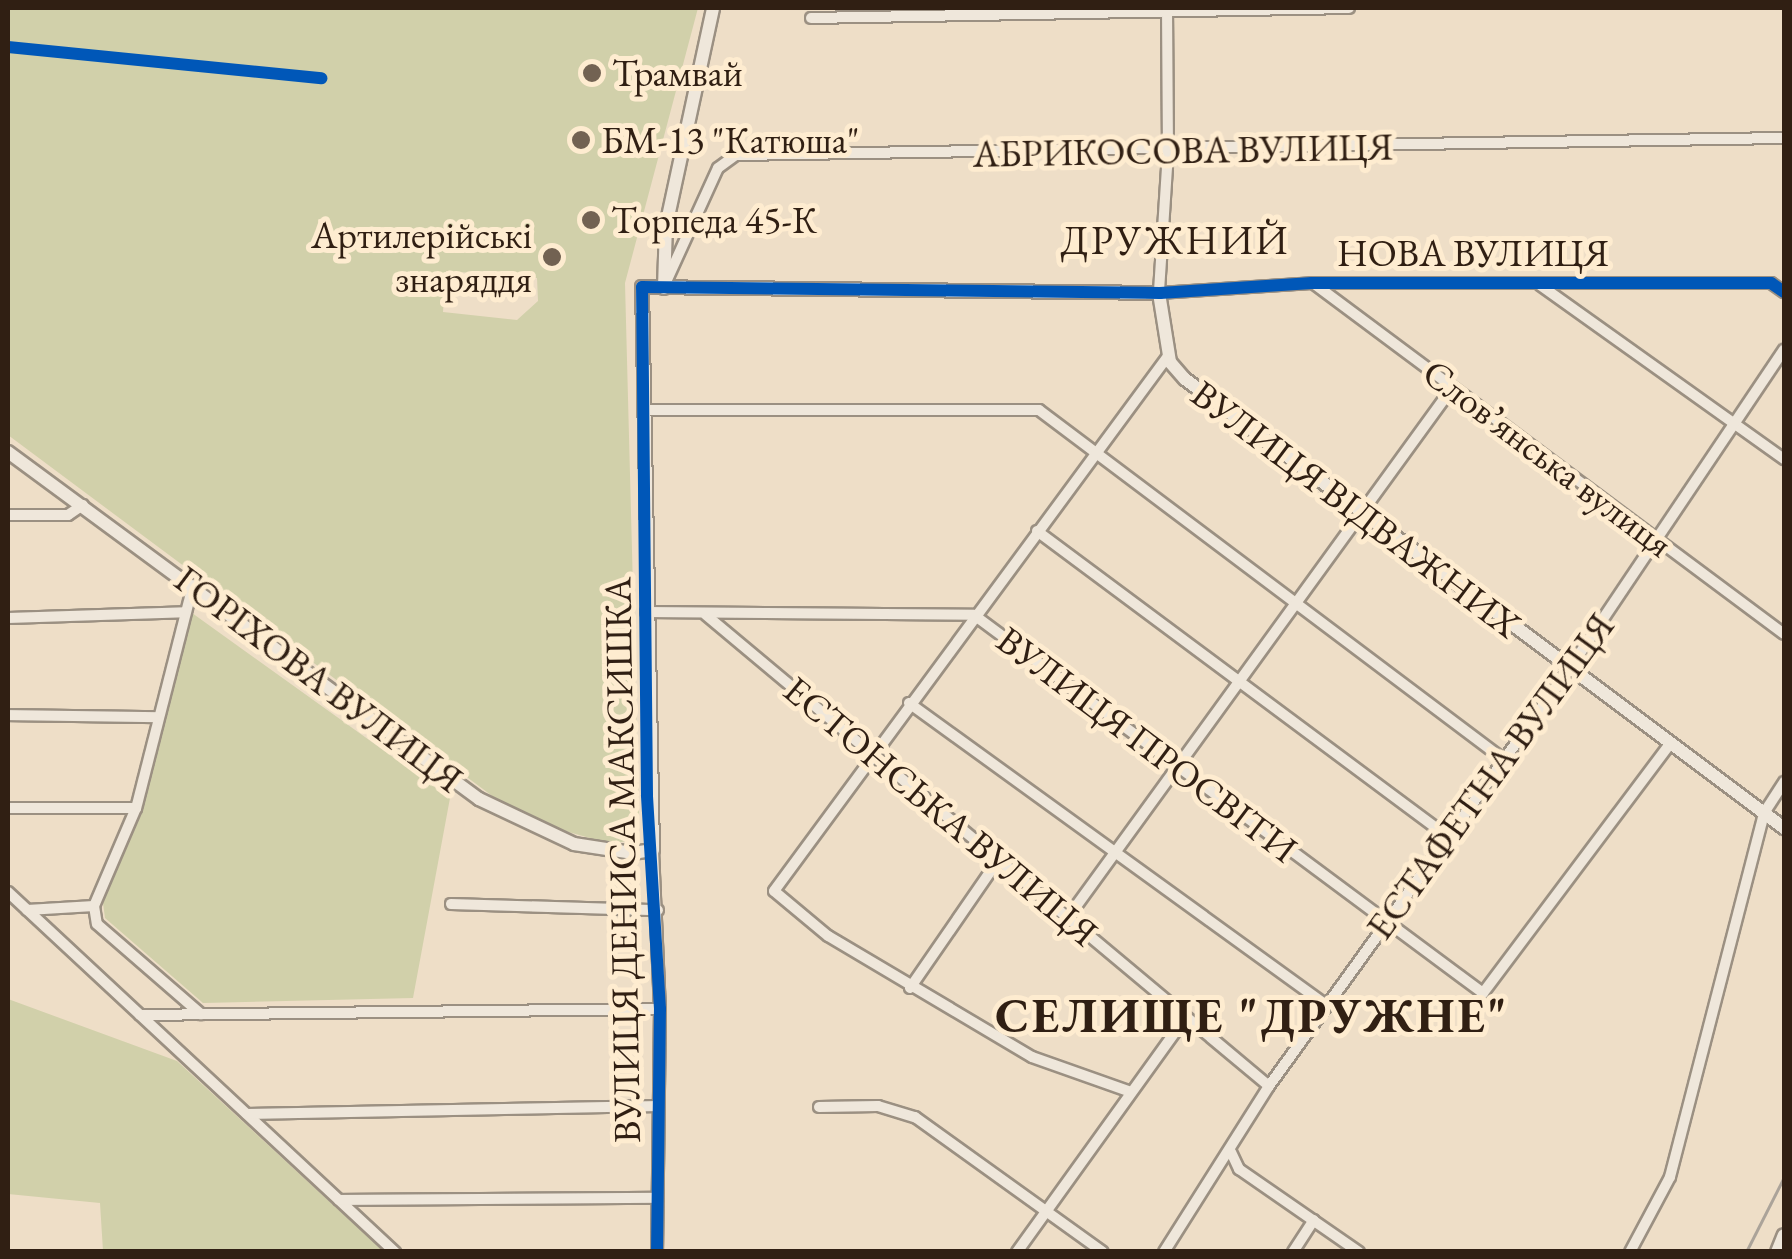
<!DOCTYPE html>
<html>
<head>
<meta charset="utf-8">
<style>
  body { margin:0 }
  #map { position:relative; width:1792px; height:1259px; overflow:hidden; background:#eedec7; font-family:"EB Garamond",serif }
  div>[style] { position:absolute }
  .green>* { inset:0; background:#d1d0aa }
  .roads { filter:drop-shadow(2px 0 #9b9082) drop-shadow(-2px 0 #9b9082) drop-shadow(0 2px #9b9082) drop-shadow(0 -2px #9b9082) }
  .minor>* { height:10px; margin:-5px; padding:0 5px; transform-origin:5px; border-radius:5px; background:#efe7db }
  .tertiary>* { height:12px; margin:-6px; padding:0 6px; transform-origin:6px; border-radius:6px; background:#efe7db }
  .tram>* { height:2.5px; margin:-1.25px; padding:0 1.25px; transform-origin:1.25px; border-radius:1.25px; background:#aba399 }
  .cycleway>* { height:12px; margin:-6px; padding:0 6px; transform-origin:6px; border-radius:6px; background:#0057b8 }
  .dots>* { width:28px; height:28px; translate:-50% -50%; box-sizing:border-box; border:5px solid #feecd0; border-radius:50% }
  span { translate:-50% -50%; white-space:nowrap; text-align:center; line-height:1.15; -webkit-text-stroke:10px #feecd0; paint-order:stroke }
  .poi-label { font-size:38px; color:#301f13 }
  .left { translate:0 -50%; text-align:left }
  .right { translate:-100% -50%; text-align:right }
  .street-label { font-size:38px; color:#301f13 }
  .neighbourhood-label { font-size:40px; color:#301f13; letter-spacing:2.5px }
  .district-label { font-size:48px; color:#301f13; font-weight:700; letter-spacing:2.5px }
  .frame { position:absolute; inset:0; border:10px solid #301f13; pointer-events:none }
</style>
</head>
<body>
<div id="map">
  <div class="green">
    <i style="clip-path:polygon(evenodd,8px 8px,698px 8px,625px 283px,639px 819px,627px 841px,611px 844px,558px 829px,503px 804px,8px 435px,8px 8px,446px 271px,537px 278px,538px 301px,517px 320px,443px 312px,446px 271px)"></i>
    <i style="clip-path:polygon(192px 613px,450px 798px,413px 998px,203px 1003px,105px 918px,103px 903px,143px 806px)"></i>
    <i style="clip-path:polygon(8px 999px,177px 1061px,383px 1251px,103px 1251px,100px 1203px,8px 1194px)"></i>
  </div>
  <div class="roads">
    <div class="minor">
      <i style="left:1167px;top:8px;width:144px;rotate:89.6deg"></i>
      <i style="left:1168px;top:152px;width:141px;rotate:93.7deg"></i>
      <i style="left:1159px;top:293px;width:153px;rotate:-3.7deg"></i>
      <i style="left:1312px;top:283px;width:459px"></i>
      <i style="left:1771px;top:283px;width:16px;rotate:35deg"></i>
      <i style="left:811px;top:18px;width:538px;rotate:-1.06deg"></i>
      <i style="left:666px;top:282px;width:125px;rotate:-65.5deg"></i>
      <i style="left:718px;top:168px;width:22px;rotate:-36deg"></i>
      <i style="left:736px;top:155px;width:1048px;rotate:-0.93deg"></i>
      <i style="left:1313px;top:283px;width:587px;rotate:36.69deg"></i>
      <i style="left:1540px;top:285px;width:300px;rotate:35.5deg"></i>
      <i style="left:643px;top:410px;width:396px"></i>
      <i style="left:1039px;top:410px;width:581px;rotate:36.95deg"></i>
      <i style="left:8px;top:515px;width:60px"></i>
      <i style="left:68px;top:515px;width:18px;rotate:-34deg"></i>
      <i style="left:1037px;top:531px;width:511px;rotate:36.65deg"></i>
      <i style="left:193px;top:585px;width:230px;rotate:104.3deg"></i>
      <i style="left:136px;top:808px;width:107px;rotate:113.2deg"></i>
      <i style="left:94px;top:906px;width:18px;rotate:81deg"></i>
      <i style="left:97px;top:924px;width:138px;rotate:40.9deg"></i>
      <i style="left:646px;top:612px;width:328px;rotate:0.5deg"></i>
      <i style="left:974px;top:615px;width:634px;rotate:36.6deg"></i>
      <i style="left:1483px;top:993px;width:310px;rotate:-53.1deg"></i>
      <i style="left:706px;top:615px;width:734px;rotate:39.92deg"></i>
      <i style="left:8px;top:618px;width:177px;rotate:-1.9deg"></i>
      <i style="left:909px;top:703px;width:515px;rotate:35.91deg"></i>
      <i style="left:8px;top:715px;width:148px;rotate:0.8deg"></i>
      <i style="left:8px;top:808px;width:128px"></i>
      <i style="left:653px;top:850px;width:159px;rotate:87.5deg"></i>
      <i style="left:660px;top:1009px;width:243px;rotate:90.7deg"></i>
      <i style="left:8px;top:892px;width:529px;rotate:42.93deg"></i>
      <i style="left:451px;top:904px;width:207px;rotate:1.7deg"></i>
      <i style="left:27px;top:910px;width:67px;rotate:-3.4deg"></i>
      <i style="left:1069px;top:916px;width:652px;rotate:-54.04deg"></i>
      <i style="left:910px;top:988px;width:157px;rotate:-55.4deg"></i>
      <i style="left:140px;top:1015px;width:520px;rotate:-0.66deg"></i>
      <i style="left:1131px;top:1092px;width:105px;rotate:-160.5deg"></i>
      <i style="left:1032px;top:1057px;width:237px;rotate:-149.3deg"></i>
      <i style="left:828px;top:936px;width:70px;rotate:-140.2deg"></i>
      <i style="left:774px;top:891px;width:664px;rotate:-53.63deg"></i>
      <i style="left:819px;top:1107px;width:59px;rotate:-1deg"></i>
      <i style="left:878px;top:1106px;width:39px;rotate:17deg"></i>
      <i style="left:915px;top:1117px;width:231px;rotate:35.7deg"></i>
      <i style="left:247px;top:1114px;width:412px;rotate:-1.1deg"></i>
      <i style="left:1231px;top:1152px;width:19px;rotate:65deg"></i>
      <i style="left:1239px;top:1169px;width:146px;rotate:34.7deg"></i>
      <i style="left:339px;top:1200px;width:319px;rotate:-0.4deg"></i>
      <i style="left:1017px;top:1252px;width:289px;rotate:-54.3deg"></i>
      <i style="left:1164px;top:1252px;width:196px;rotate:-57.7deg"></i>
      <i style="left:1269px;top:1086px;width:511px;rotate:-54.23deg"></i>
      <i style="left:1568px;top:671px;width:387px;rotate:-56.1deg"></i>
      <i style="left:1293px;top:1252px;width:38px;rotate:-57deg"></i>
      <i style="left:1630px;top:1252px;width:85px;rotate:-61.9deg"></i>
      <i style="left:1670px;top:1177px;width:376px;rotate:-75.5deg"></i>
      <i style="left:1764px;top:813px;width:37px;rotate:-57deg"></i>
    </div>
    <div class="tertiary">
      <i style="left:664px;top:288px;width:62px;rotate:-88.2deg"></i>
      <i style="left:666px;top:226px;width:223px;rotate:-77.8deg"></i>
      <i style="left:8px;top:452px;width:585px;rotate:36.38deg"></i>
      <i style="left:479px;top:799px;width:105px;rotate:25.3deg"></i>
      <i style="left:574px;top:844px;width:60px;rotate:8.7deg"></i>
      <i style="left:633px;top:853px;width:20px;rotate:-9deg"></i>
      <i style="left:653px;top:850px;width:563px;rotate:-91.12deg"></i>
      <i style="left:642px;top:287px;width:517px;rotate:0.66deg"></i>
      <i style="left:1159px;top:293px;width:70px;rotate:80.9deg"></i>
      <i style="left:1170px;top:362px;width:23px;rotate:49deg"></i>
      <i style="left:1185px;top:379px;width:749px;rotate:36.85deg"></i>
      <i style="left:1777px;top:1252px;width:18px;rotate:-68deg"></i>
    </div>
  </div>
  <div class="tram">
    <i style="left:1746px;top:1252px;width:84px;rotate:-63.1deg"></i>
  </div>
  <div class="cycleway">
    <i style="left:8px;top:47px;width:315px;rotate:5.7deg"></i>
    <i style="left:657px;top:1252px;width:243px;rotate:-89.3deg"></i>
    <i style="left:660px;top:1009px;width:214px;rotate:-93.5deg"></i>
    <i style="left:647px;top:795px;width:508px;rotate:-90.56deg"></i>
    <i style="left:642px;top:287px;width:518px;rotate:0.66deg"></i>
    <i style="left:1160px;top:293px;width:152px;rotate:-3.8deg"></i>
    <i style="left:1312px;top:283px;width:459px"></i>
    <i style="left:1771px;top:283px;width:16px;rotate:35deg"></i>
  </div>
  <div class="dots">
    <i style="left:592px;top:73px;background:#726252"></i>
    <i style="left:581px;top:140px;background:#726252"></i>
    <i style="left:591px;top:220px;background:#726252"></i>
    <i style="left:552px;top:257px;background:#726252"></i>
  </div>
  <div class="poi-label">
    <span class="left" style="left:612px;top:73px">Трамвай</span>
    <span class="left" style="left:601px;top:140px">БМ-13 "Катюша"</span>
    <span class="left" style="left:611px;top:220px">Торпеда 45-К</span>
    <span class="right" style="left:532px;top:257px">Артилерійські<br>знаряддя</span>
  </div>
  <div class="street-label">
    <span style="left:1183px;top:150px;rotate:-1deg">АБРИКОСОВА ВУЛИЦЯ</span>
    <span style="left:1473px;top:253px">НОВА ВУЛИЦЯ</span>
    <span style="left:1548px;top:458px;rotate:37deg">Словʼянська вулиця</span>
    <span style="left:1356px;top:509px;rotate:37deg">ВУЛИЦЯ ВІДВАЖНИХ</span>
    <span style="left:319px;top:679px;rotate:37deg">ГОРІХОВА ВУЛИЦЯ</span>
    <span style="left:1147px;top:744px;rotate:37deg">ВУЛИЦЯ ПРОСВІТИ</span>
    <span style="left:1490px;top:776px;rotate:-54deg">ЕСТАФЕТНА ВУЛИЦЯ</span>
    <span style="left:941px;top:811px;rotate:40deg">ЕСТОНСЬКА ВУЛИЦЯ</span>
    <span style="left:622px;top:860px;rotate:-91deg">ВУЛИЦЯ ДЕНИСА МАКСИШКА</span>
  </div>
  <div class="neighbourhood-label">
    <span style="left:1175px;top:240px">ДРУЖНИЙ</span>
  </div>
  <div class="district-label">
    <span style="left:1252px;top:1016px">СЕЛИЩЕ "ДРУЖНЕ"</span>
  </div>
  <div class="frame"></div>
</div>
</body>
</html>
